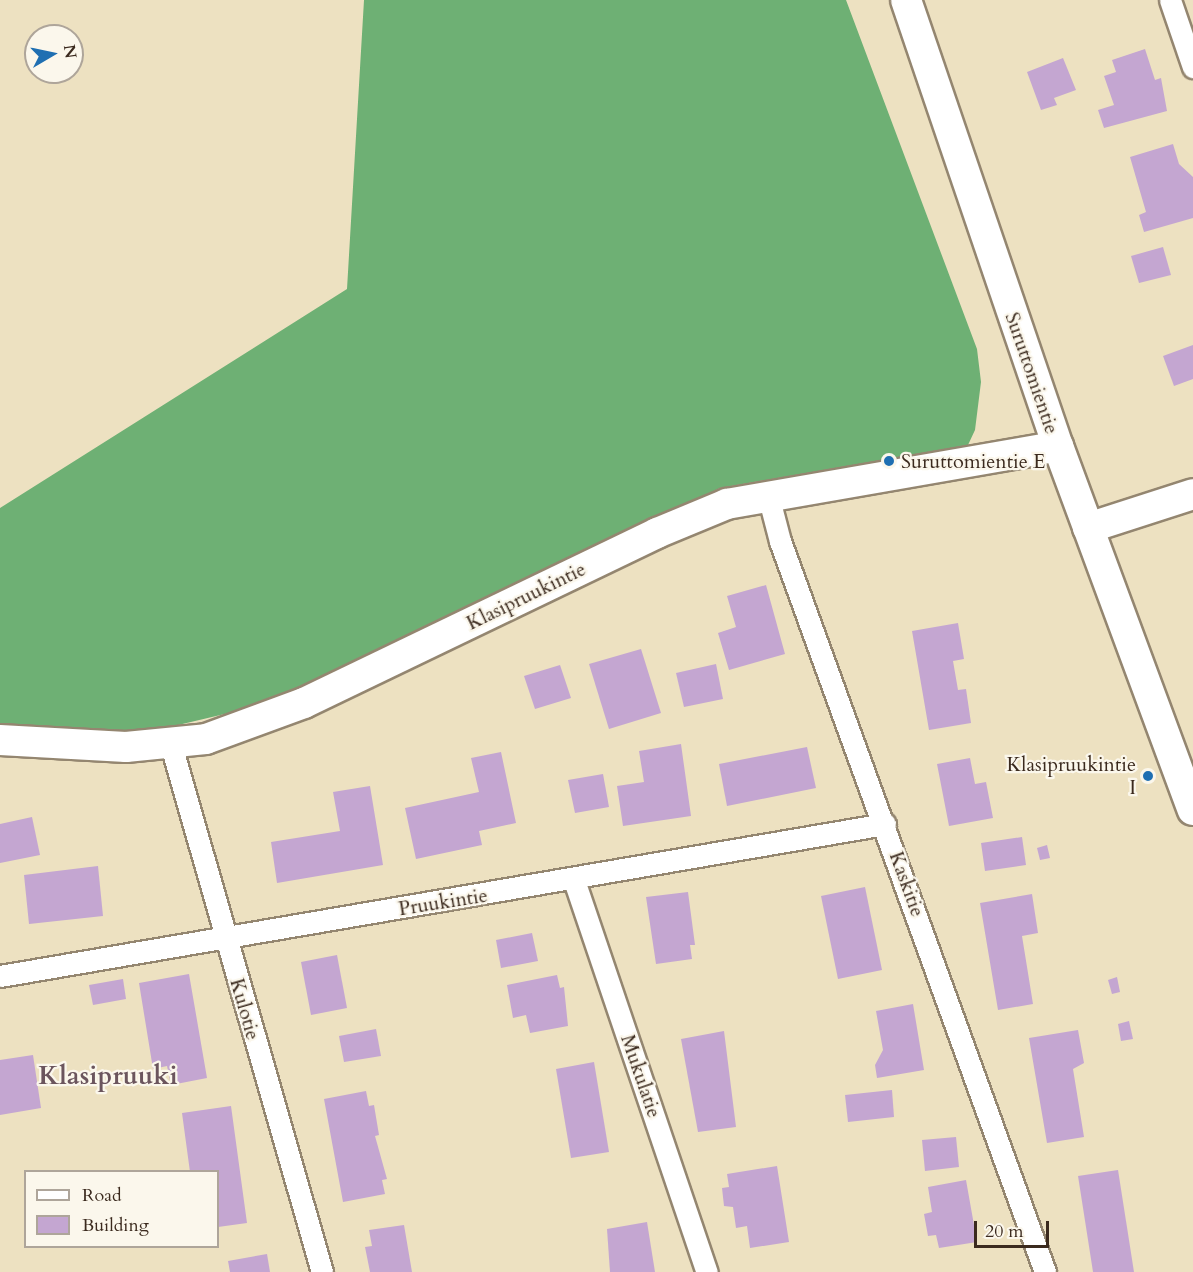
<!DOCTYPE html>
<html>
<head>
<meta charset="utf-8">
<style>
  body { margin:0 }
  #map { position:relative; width:1193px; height:1272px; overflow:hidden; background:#ede1c1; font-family:Cardo,serif }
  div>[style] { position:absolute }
  .forest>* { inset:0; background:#6eb074 }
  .building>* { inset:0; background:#c4a6d1 }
  .roads { filter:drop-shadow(2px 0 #948670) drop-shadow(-2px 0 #948670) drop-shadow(0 2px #948670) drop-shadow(0 -2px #948670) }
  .street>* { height:21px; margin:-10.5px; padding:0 10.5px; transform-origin:10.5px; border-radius:10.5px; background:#fff }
  .secondary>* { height:30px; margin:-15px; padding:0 15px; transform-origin:15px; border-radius:15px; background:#fff }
  .dots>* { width:16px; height:16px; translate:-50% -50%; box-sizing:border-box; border:3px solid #fbf7ec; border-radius:50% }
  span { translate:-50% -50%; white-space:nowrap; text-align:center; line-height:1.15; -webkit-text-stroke:4.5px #fbf7ec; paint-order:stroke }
  .street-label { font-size:20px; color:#3b2a1e }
  .poi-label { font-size:20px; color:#3b2a1e }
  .left { translate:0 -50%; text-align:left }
  .right { translate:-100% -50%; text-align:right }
  .district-label { font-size:26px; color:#6b555d; font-weight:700 }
  .legend { position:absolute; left:24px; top:1170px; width:195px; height:78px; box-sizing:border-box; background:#fbf7ec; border:2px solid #aea59a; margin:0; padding:8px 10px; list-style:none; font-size:18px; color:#3b2a1e }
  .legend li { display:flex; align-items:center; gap:12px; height:30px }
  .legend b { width:30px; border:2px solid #aea59a }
  .north { position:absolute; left:24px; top:24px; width:60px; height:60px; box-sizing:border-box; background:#fbf7ec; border:2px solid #aea59a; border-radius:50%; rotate:81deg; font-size:16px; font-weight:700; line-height:24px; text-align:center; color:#3b2a1e }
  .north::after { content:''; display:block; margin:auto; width:21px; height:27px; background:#1f6fb2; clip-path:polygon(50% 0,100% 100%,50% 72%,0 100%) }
  .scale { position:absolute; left:974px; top:1221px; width:75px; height:27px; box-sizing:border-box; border:3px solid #3b2a1e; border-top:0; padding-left:8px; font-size:18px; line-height:21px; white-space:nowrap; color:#3b2a1e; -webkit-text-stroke:4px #fbf7ec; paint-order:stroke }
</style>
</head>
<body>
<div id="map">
  <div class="forest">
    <i style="clip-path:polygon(364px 0,846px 0,977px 349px,981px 382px,975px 430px,968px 445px,720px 488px,296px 691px,250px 708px,157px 730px,107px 733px,0 726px,0 508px,347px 289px)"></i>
  </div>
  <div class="building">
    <i style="clip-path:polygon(1145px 49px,1155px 80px,1161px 78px,1167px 111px,1104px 128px,1098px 110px,1114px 105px,1104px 76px,1116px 72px,1112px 60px)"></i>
    <i style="clip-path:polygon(1063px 58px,1076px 90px,1054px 98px,1057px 105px,1041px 110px,1027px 72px)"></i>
    <i style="clip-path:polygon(1173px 144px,1179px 164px,1193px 177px,1193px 218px,1144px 232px,1139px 215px,1146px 212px,1130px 157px)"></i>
    <i style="clip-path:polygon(1163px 247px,1171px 275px,1139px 283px,1131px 256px)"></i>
    <i style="clip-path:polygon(1193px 345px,1193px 379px,1174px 386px,1163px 356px)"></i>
    <i style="clip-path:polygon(766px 585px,785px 654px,729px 670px,718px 633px,736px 627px,727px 596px)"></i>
    <i style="clip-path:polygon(958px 623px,964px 659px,953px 661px,958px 690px,966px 689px,971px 723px,929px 730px,912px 631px)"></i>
    <i style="clip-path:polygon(641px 649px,661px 713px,609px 729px,589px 664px)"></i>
    <i style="clip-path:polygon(716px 664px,723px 699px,684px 707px,676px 673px)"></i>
    <i style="clip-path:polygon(560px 665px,571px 698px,535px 709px,524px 676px)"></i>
    <i style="clip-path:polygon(681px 744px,691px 816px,623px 826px,617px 786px,644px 782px,639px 751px)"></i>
    <i style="clip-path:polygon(807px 747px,816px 788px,727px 806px,719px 764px)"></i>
    <i style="clip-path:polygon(501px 752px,516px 823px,479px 831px,482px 845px,416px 859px,405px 808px,479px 792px,471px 758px)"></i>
    <i style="clip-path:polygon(970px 758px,975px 784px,986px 782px,993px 818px,949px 826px,937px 764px)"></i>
    <i style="clip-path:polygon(603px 774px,609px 807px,575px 813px,568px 780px)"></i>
    <i style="clip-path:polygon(370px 786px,383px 865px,277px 883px,271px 842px,340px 831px,333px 792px)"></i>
    <i style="clip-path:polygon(32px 817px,40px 855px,0 863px,0 824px)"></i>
    <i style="clip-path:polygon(1022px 837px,1026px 865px,985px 871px,981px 843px)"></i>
    <i style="clip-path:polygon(1047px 845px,1050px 858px,1040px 860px,1037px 848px)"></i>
    <i style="clip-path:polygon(98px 866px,103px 916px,29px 924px,24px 875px)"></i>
    <i style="clip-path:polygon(865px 887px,882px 970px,838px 979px,821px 896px)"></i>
    <i style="clip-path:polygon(688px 892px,695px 945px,690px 945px,692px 959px,656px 964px,646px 897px)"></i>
    <i style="clip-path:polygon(1032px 894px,1038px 933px,1022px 936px,1033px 1004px,998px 1010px,980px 903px)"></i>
    <i style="clip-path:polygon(532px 933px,538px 961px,501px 968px,496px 940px)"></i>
    <i style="clip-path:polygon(337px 955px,347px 1008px,311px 1015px,301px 962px)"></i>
    <i style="clip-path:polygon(189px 974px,207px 1078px,171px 1085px,167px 1066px,153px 1069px,139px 983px)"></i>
    <i style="clip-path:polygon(557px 975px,560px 988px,564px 987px,568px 1026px,530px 1033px,526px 1015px,513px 1018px,507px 985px)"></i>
    <i style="clip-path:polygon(1117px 977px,1120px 992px,1112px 994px,1108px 980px)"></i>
    <i style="clip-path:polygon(123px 979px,126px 999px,93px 1005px,89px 985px)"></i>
    <i style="clip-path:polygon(913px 1004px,924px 1070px,877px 1078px,875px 1065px,883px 1050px,876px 1011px)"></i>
    <i style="clip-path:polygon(1129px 1021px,1133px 1039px,1121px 1041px,1118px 1024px)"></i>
    <i style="clip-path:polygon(376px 1029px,381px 1056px,344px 1062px,339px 1036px)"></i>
    <i style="clip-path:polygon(1078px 1030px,1084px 1063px,1073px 1069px,1084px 1137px,1047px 1143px,1029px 1038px)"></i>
    <i style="clip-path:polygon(724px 1031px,736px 1127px,698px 1132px,681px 1039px)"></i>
    <i style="clip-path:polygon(33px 1055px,41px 1108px,0 1115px,0 1060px)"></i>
    <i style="clip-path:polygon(594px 1062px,609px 1152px,571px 1158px,556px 1069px)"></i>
    <i style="clip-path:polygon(892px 1090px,894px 1117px,848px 1122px,845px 1095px)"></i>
    <i style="clip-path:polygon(366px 1091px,369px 1106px,374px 1105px,379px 1135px,375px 1136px,387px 1179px,382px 1180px,385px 1194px,343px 1202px,324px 1099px)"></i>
    <i style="clip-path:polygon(231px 1106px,247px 1223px,218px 1227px,218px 1172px,190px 1172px,182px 1113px)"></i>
    <i style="clip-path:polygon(956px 1137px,959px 1167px,925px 1171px,922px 1140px)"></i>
    <i style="clip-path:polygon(777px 1166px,789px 1242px,750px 1248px,747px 1226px,736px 1228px,733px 1207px,724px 1206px,722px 1188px,729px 1187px,727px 1174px)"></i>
    <i style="clip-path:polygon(1118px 1170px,1134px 1272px,1093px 1272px,1078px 1176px)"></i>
    <i style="clip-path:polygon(966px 1180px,977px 1242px,939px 1248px,936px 1235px,928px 1236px,924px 1214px,932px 1212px,928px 1187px)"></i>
    <i style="clip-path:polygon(647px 1222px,655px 1272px,610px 1272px,607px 1229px)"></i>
    <i style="clip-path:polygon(404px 1225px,412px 1272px,370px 1272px,365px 1247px,372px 1246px,369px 1230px)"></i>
    <i style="clip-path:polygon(267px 1254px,270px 1272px,230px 1272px,228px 1261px)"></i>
  </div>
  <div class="roads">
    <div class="street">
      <i style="left:1170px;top:0;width:71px;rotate:71.1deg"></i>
      <i style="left:768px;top:495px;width:48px;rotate:75.4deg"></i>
      <i style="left:780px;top:541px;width:778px;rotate:70.07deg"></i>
      <i style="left:171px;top:745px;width:548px;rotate:74.01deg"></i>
      <i style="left:574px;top:880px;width:414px;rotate:71.3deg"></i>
      <i style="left:0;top:976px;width:898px;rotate:-9.75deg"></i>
    </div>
    <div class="secondary">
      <i style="left:906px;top:0;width:471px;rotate:71.2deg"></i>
      <i style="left:1058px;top:446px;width:388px;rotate:69.7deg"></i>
      <i style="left:1088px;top:528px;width:110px;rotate:-17.9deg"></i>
      <i style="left:0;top:740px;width:126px;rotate:3.2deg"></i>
      <i style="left:126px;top:747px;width:80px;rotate:-5.7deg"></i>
      <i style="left:206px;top:739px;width:104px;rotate:-20.2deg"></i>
      <i style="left:304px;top:703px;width:392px;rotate:-25.7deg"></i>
      <i style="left:657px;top:533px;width:76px;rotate:-22.5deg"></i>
      <i style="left:727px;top:504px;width:336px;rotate:-9.9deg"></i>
    </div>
  </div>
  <div class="dots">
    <i style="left:889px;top:461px;background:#1f6fb2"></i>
    <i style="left:1148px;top:776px;background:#1f6fb2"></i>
  </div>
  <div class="street-label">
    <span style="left:1032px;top:373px;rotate:71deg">Suruttomientie</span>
    <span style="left:526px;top:596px;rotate:-26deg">Klasipruukintie</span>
    <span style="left:907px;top:884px;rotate:70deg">Kaskitie</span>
    <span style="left:443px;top:902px;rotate:-9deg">Pruukintie</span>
    <span style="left:245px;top:1009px;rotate:74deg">Kulotie</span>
    <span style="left:641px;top:1076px;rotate:71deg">Mukulatie</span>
  </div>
  <div class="poi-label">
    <span class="left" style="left:901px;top:461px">Suruttomientie E</span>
    <span class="right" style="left:1136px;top:776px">Klasipruukintie<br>I</span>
  </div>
  <div class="district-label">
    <span style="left:108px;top:1076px">Klasipruuki</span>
  </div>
  <ul class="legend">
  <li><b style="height:8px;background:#fff"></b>Road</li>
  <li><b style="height:16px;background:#c4a6d1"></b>Building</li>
  </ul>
  <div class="north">N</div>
  <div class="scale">20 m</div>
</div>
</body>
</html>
